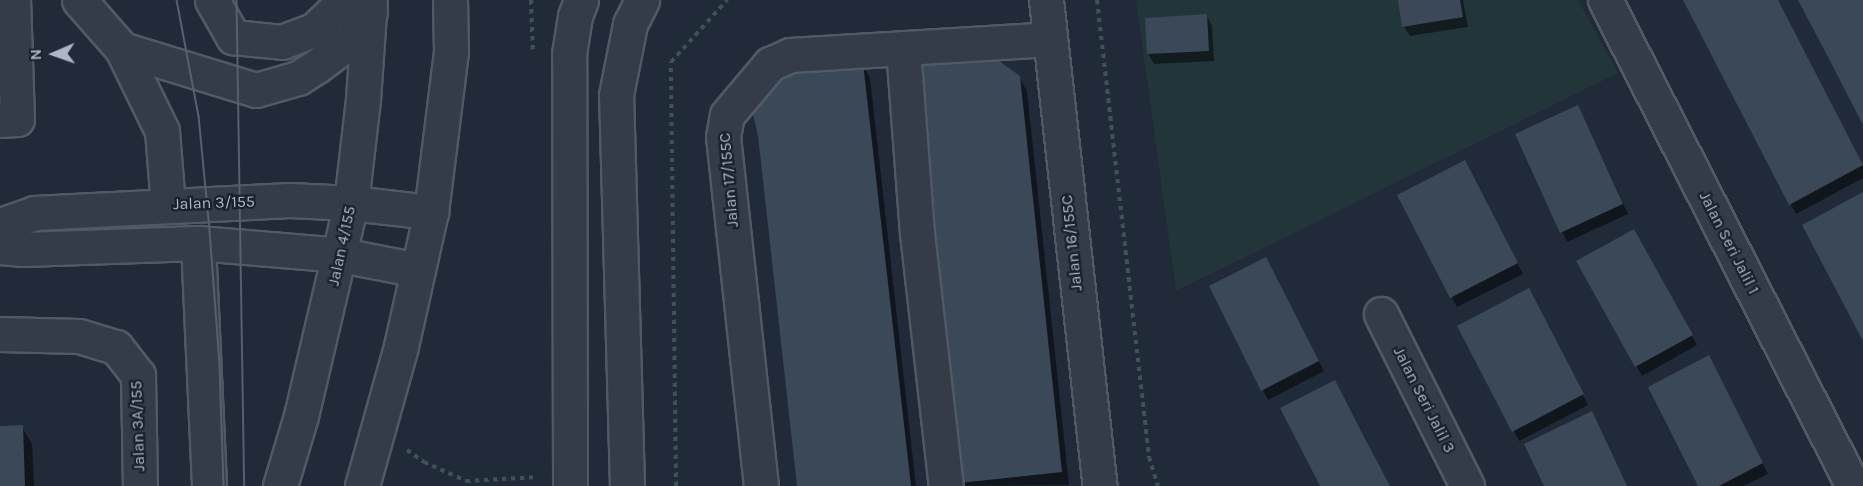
<!DOCTYPE html>
<html>
<head>
<meta charset="utf-8">
<style>
  body { margin:0 }
  #map { position:relative; width:1863px; height:486px; overflow:hidden; background:#202a38; font-family:Karla,sans-serif }
  div>[style] { position:absolute }
  .green>* { inset:0; background:#223639 }
  .shadow>* { inset:0; background:#0007 }
  .building>* { inset:0; background:#3b4858 }
  .path>* { height:4px; margin-top:-2px; transform-origin:0; background:repeating-linear-gradient(90deg,#3f5357 0 4.5px,transparent 0 9px) }
  .roads { filter:drop-shadow(2px 0 #515966) drop-shadow(-2px 0 #515966) drop-shadow(0 2px #515966) drop-shadow(0 -2px #515966) }
  .minor>* { height:33px; margin:-16.5px; padding:0 16.5px; transform-origin:16.5px; border-radius:16.5px; background:#333c48 }
  .tram>* { height:1.5px; margin:-0.75px; padding:0 0.75px; transform-origin:0.75px; border-radius:0.75px; background:#556070 }
  span { translate:-50% -50%; white-space:nowrap; text-align:center; line-height:1.15; -webkit-text-stroke:4.5px #19212d; paint-order:stroke }
  .street-label { font-size:16px; color:#adb6c5 }
  .north { position:absolute; left:24px; top:24px; width:60px; height:60px; -webkit-text-stroke:4px #19212d; paint-order:stroke; rotate:268deg; font-size:16px; font-weight:700; line-height:24px; text-align:center; color:#adb6c5 }
  .north::after { content:''; display:block; margin:auto; width:21px; height:27px; background:#adb6c5; clip-path:polygon(50% 0,100% 100%,50% 72%,0 100%) }
</style>
</head>
<body>
<div id="map">
  <div class="green">
    <i style="clip-path:polygon(1136px 0,1578px 0,1618px 73px,1176px 291px)"></i>
  </div>
  <div class="shadow">
    <i style="clip-path:polygon(1400px 0,1463px 0,1468px 27px,1410px 36px,1404px 27px)"></i>
    <i style="clip-path:polygon(1685px 0,1776px 0,1863px 166px,1863px 178px,1796px 214px)"></i>
    <i style="clip-path:polygon(1207px 16px,1212px 26px,1214px 61px,1154px 64px,1148px 54px,1147px 19px)"></i>
    <i style="clip-path:polygon(862px 64px,870px 78px,916px 486px,799px 486px)"></i>
    <i style="clip-path:polygon(1019px 77px,1027px 91px,1069px 485px,953px 486px)"></i>
    <i style="clip-path:polygon(1583px 117px,1628px 214px,1567px 242px,1517px 135px)"></i>
    <i style="clip-path:polygon(1470px 172px,1523px 274px,1457px 307px,1399px 196px)"></i>
    <i style="clip-path:polygon(1634px 231px,1697px 345px,1642px 376px,1578px 262px)"></i>
    <i style="clip-path:polygon(1271px 268px,1324px 371px,1268px 400px,1211px 287px)"></i>
    <i style="clip-path:polygon(1534px 300px,1588px 405px,1519px 441px,1459px 327px)"></i>
    <i style="clip-path:polygon(1714px 367px,1768px 474px,1743px 486px,1700px 486px)"></i>
    <i style="clip-path:polygon(22px 427px,32px 444px,34px 486px,0 486px,0 428px)"></i>
  </div>
  <div class="building">
    <i style="clip-path:polygon(1398px 0,1460px 0,1463px 17px,1402px 27px)"></i>
    <i style="clip-path:polygon(1683px 0,1778px 0,1863px 165px,1789px 205px)"></i>
    <i style="clip-path:polygon(1798px 0,1863px 0,1863px 125px,1829px 59px)"></i>
    <i style="clip-path:polygon(1207px 14px,1209px 51px,1147px 54px,1145px 18px)"></i>
    <i style="clip-path:polygon(985px 51px,1020px 76px,1062px 472px,950px 484px,905px 61px)"></i>
    <i style="clip-path:polygon(863px 63px,911px 486px,797px 486px,758px 136px,751px 105px,776px 72px)"></i>
    <i style="clip-path:polygon(1578px 105px,1623px 204px,1560px 233px,1515px 134px)"></i>
    <i style="clip-path:polygon(1465px 160px,1518px 263px,1450px 298px,1397px 195px)"></i>
    <i style="clip-path:polygon(1863px 192px,1863px 341px,1802px 225px)"></i>
    <i style="clip-path:polygon(1634px 229px,1693px 335px,1635px 367px,1576px 261px)"></i>
    <i style="clip-path:polygon(1266px 257px,1319px 361px,1261px 391px,1209px 286px)"></i>
    <i style="clip-path:polygon(1529px 288px,1584px 394px,1512px 432px,1457px 326px)"></i>
    <i style="clip-path:polygon(1709px 355px,1763px 463px,1719px 486px,1698px 486px,1648px 387px)"></i>
    <i style="clip-path:polygon(1335px 380px,1362px 433px,1390px 486px,1320px 486px,1280px 408px)"></i>
    <i style="clip-path:polygon(1592px 411px,1627px 486px,1544px 486px,1524px 444px)"></i>
    <i style="clip-path:polygon(23px 425px,25px 486px,0 486px,0 426px)"></i>
  </div>
  <div class="path">
    <i style="left:531px;top:0;width:54px;rotate:87.9deg"></i>
    <i style="left:1097px;top:0;width:460px;rotate:83.5deg"></i>
    <i style="left:1149px;top:457px;width:30px;rotate:73deg"></i>
    <i style="left:407px;top:450px;width:21px;rotate:35deg"></i>
    <i style="left:424px;top:462px;width:46px;rotate:24.3deg"></i>
    <i style="left:466px;top:481px;width:72px;rotate:-3.2deg"></i>
    <i style="left:676px;top:486px;width:424px;rotate:-90.7deg"></i>
    <i style="left:671px;top:62px;width:84px;rotate:-47.9deg"></i>
  </div>
  <div class="roads">
    <div class="minor">
      <i style="left:79px;top:0;width:65px;rotate:48.7deg"></i>
      <i style="left:122px;top:49px;width:91px;rotate:64deg"></i>
      <i style="left:162px;top:131px;width:74px;rotate:85.4deg"></i>
      <i style="left:212px;top:0;width:43px;rotate:60.4deg"></i>
      <i style="left:233px;top:37px;width:49px;rotate:5.8deg"></i>
      <i style="left:282px;top:42px;width:34px;rotate:-21deg"></i>
      <i style="left:314px;top:30px;width:43px;rotate:-44.1deg"></i>
      <i style="left:1046px;top:0;width:489px;rotate:83.7deg"></i>
      <i style="left:1605px;top:0;width:546px;rotate:62.97deg"></i>
      <i style="left:903px;top:48px;width:186px;rotate:85.7deg"></i>
      <i style="left:917px;top:233px;width:255px;rotate:83.5deg"></i>
      <i style="left:122px;top:49px;width:140px;rotate:17deg"></i>
      <i style="left:256px;top:90px;width:44px;rotate:-15.9deg"></i>
      <i style="left:298px;top:78px;width:22px;rotate:-32deg"></i>
      <i style="left:317px;top:66px;width:44px;rotate:-36.6deg"></i>
      <i style="left:352px;top:40px;width:33px;rotate:-57deg"></i>
      <i style="left:0;top:120px;width:17px;rotate:-3deg"></i>
      <i style="left:17px;top:119px;width:119px;rotate:-91.9deg"></i>
      <i style="left:0;top:225px;width:36px;rotate:-19deg"></i>
      <i style="left:34px;top:213px;width:256px;rotate:-2.9deg"></i>
      <i style="left:290px;top:200px;width:61px;rotate:2.8deg"></i>
      <i style="left:351px;top:203px;width:81px;rotate:6.4deg"></i>
      <i style="left:198px;top:243px;width:243px;rotate:87.4deg"></i>
      <i style="left:0;top:247px;width:23px;rotate:5deg"></i>
      <i style="left:23px;top:249px;width:175px;rotate:-2deg"></i>
      <i style="left:198px;top:243px;width:144px;rotate:4.8deg"></i>
      <i style="left:341px;top:255px;width:78px;rotate:11deg"></i>
      <i style="left:1381px;top:314px;width:192px;rotate:63.4deg"></i>
      <i style="left:0;top:334px;width:79px;rotate:1.5deg"></i>
      <i style="left:79px;top:336px;width:39px;rotate:17deg"></i>
      <i style="left:116px;top:347px;width:36px;rotate:52deg"></i>
      <i style="left:138px;top:375px;width:111px;rotate:89deg"></i>
      <i style="left:280px;top:486px;width:73px;rotate:-73.3deg"></i>
      <i style="left:301px;top:416px;width:219px;rotate:-76.8deg"></i>
      <i style="left:351px;top:203px;width:105px;rotate:-83.4deg"></i>
      <i style="left:363px;top:99px;width:99px;rotate:-86deg"></i>
      <i style="left:362px;top:486px;width:145px;rotate:-74.4deg"></i>
      <i style="left:401px;top:346px;width:137px;rotate:-77.4deg"></i>
      <i style="left:431px;top:212px;width:162px;rotate:-82.9deg"></i>
      <i style="left:451px;top:51px;width:51px;rotate:-91.1deg"></i>
      <i style="left:570px;top:486px;width:432px;rotate:-90.1deg"></i>
      <i style="left:569px;top:54px;width:38px;rotate:-81deg"></i>
      <i style="left:575px;top:16px;width:17px;rotate:-69deg"></i>
      <i style="left:627px;top:486px;width:391px;rotate:-91.6deg"></i>
      <i style="left:616px;top:95px;width:72px;rotate:-78.8deg"></i>
      <i style="left:630px;top:24px;width:27px;rotate:-63deg"></i>
      <i style="left:761px;top:486px;width:351px;rotate:-96.2deg"></i>
      <i style="left:723px;top:137px;width:22px;rotate:-80deg"></i>
      <i style="left:727px;top:115px;width:67px;rotate:-49.9deg"></i>
      <i style="left:770px;top:64px;width:22px;rotate:-24deg"></i>
      <i style="left:790px;top:55px;width:260px;rotate:-3.5deg"></i>
    </div>
  </div>
  <div class="tram">
    <i style="left:177px;top:0;width:118px;rotate:79.3deg"></i>
    <i style="left:199px;top:116px;width:116px;rotate:84.5deg"></i>
    <i style="left:210px;top:231px;width:134px;rotate:85.7deg"></i>
    <i style="left:220px;top:365px;width:121px;rotate:88.1deg"></i>
    <i style="left:237px;top:0;width:486px;rotate:89.1deg"></i>
  </div>
  <div class="street-label">
    <span style="left:729px;top:180px;rotate:-95deg">Jalan 17/155C</span>
    <span style="left:214px;top:203px;rotate:-2deg">Jalan 3/155</span>
    <span style="left:1072px;top:243px;rotate:-96deg">Jalan 16/155C</span>
    <span style="left:1729px;top:243px;rotate:63deg">Jalan Seri Jalil 1</span>
    <span style="left:342px;top:246px;rotate:-78deg">Jalan 4/155</span>
    <span style="left:1424px;top:400px;rotate:63deg">Jalan Seri Jalil 3</span>
    <span style="left:138px;top:426px;rotate:-92deg">Jalan 3A/155</span>
  </div>
  <div class="north">N</div>
</div>
</body>
</html>
